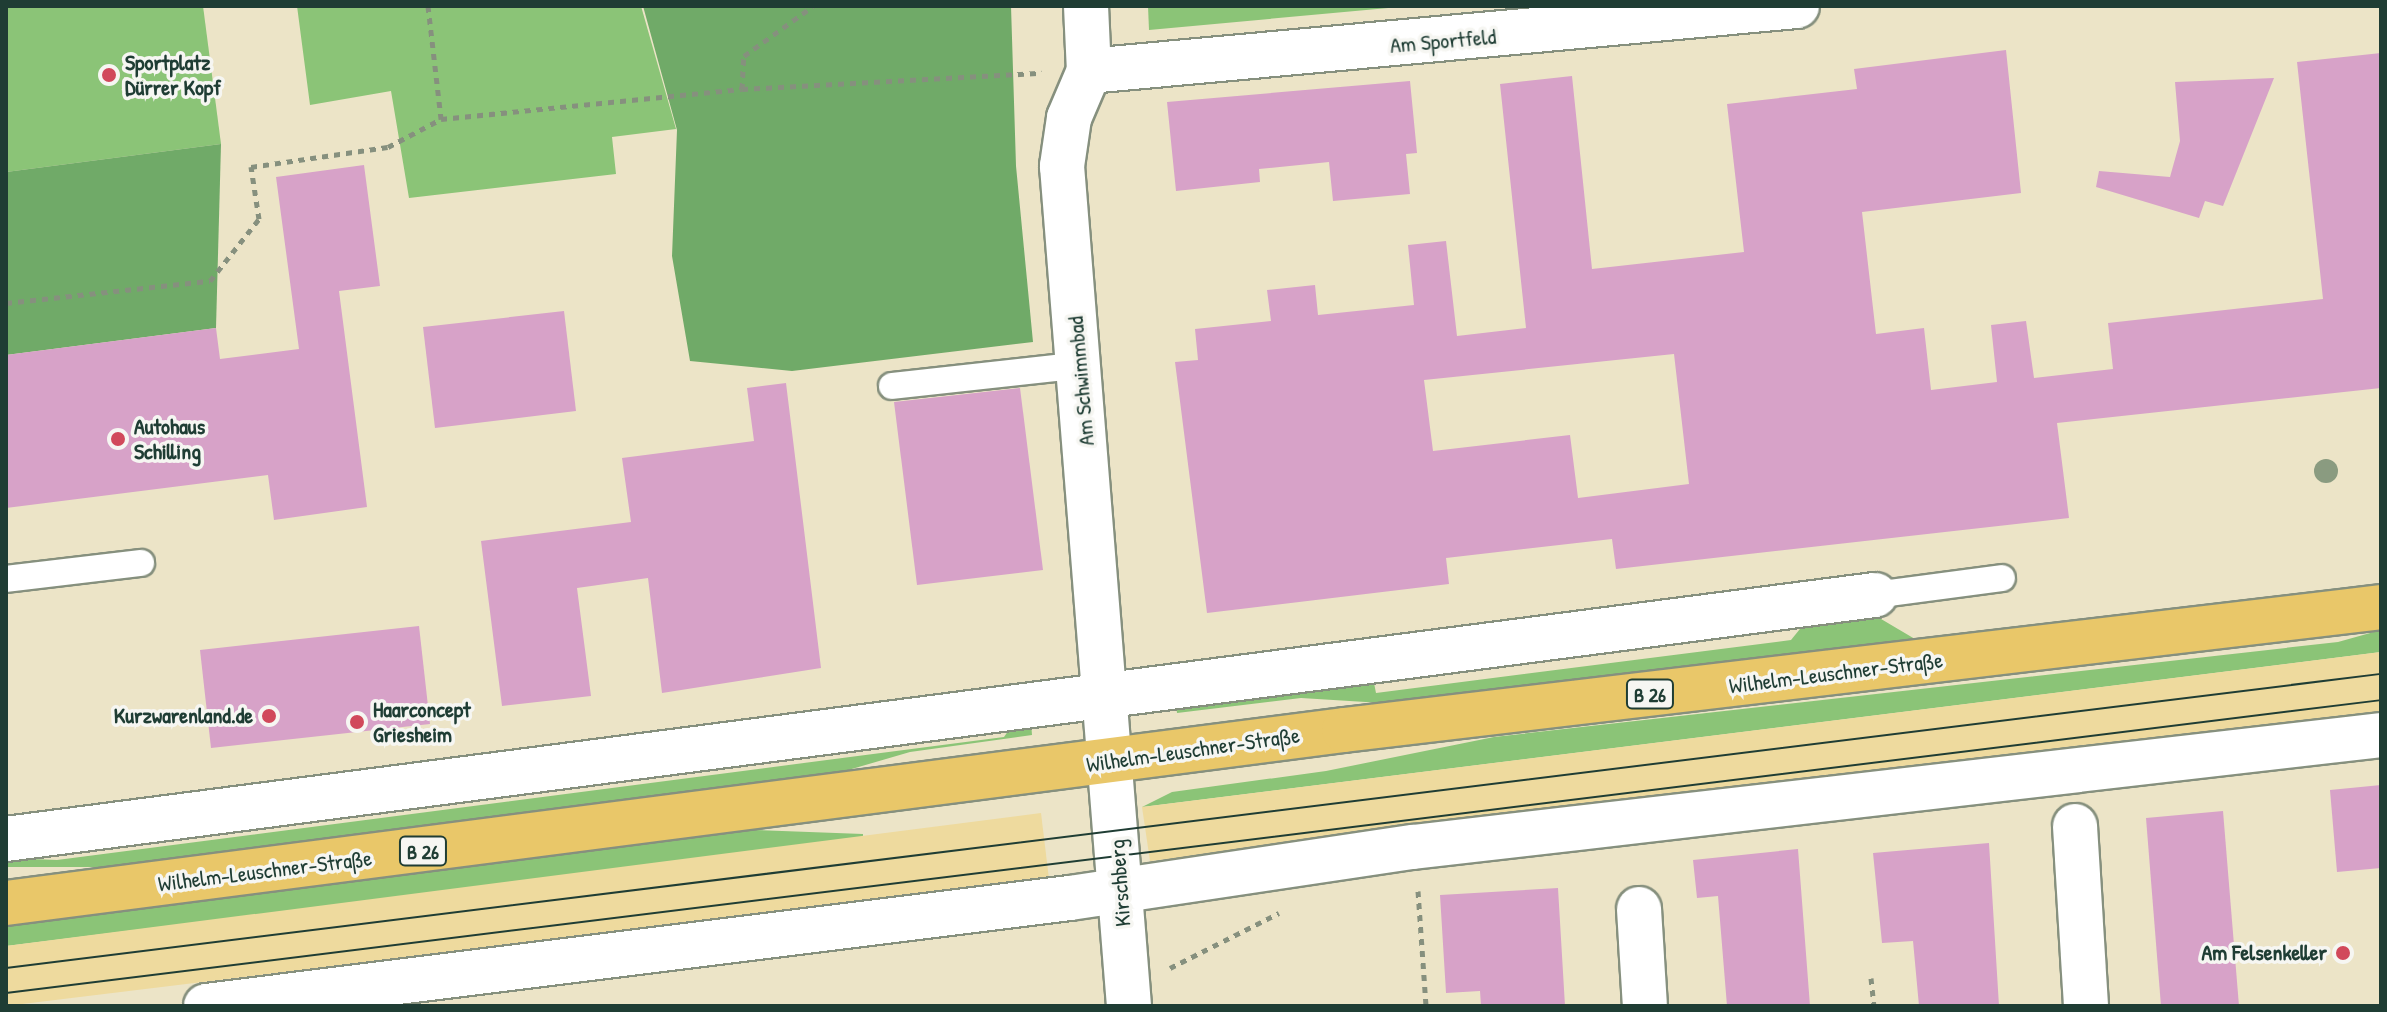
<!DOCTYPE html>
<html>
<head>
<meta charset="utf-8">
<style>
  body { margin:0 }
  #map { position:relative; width:2387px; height:1012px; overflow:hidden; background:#ece4c7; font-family:"Patrick Hand",sans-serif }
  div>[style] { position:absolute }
  .green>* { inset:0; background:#8bc477 }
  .forest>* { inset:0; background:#70aa68 }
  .sand>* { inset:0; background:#eeda9e }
  .building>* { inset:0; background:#d7a2c8 }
  .path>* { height:5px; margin-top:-2.5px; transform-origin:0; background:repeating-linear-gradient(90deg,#86907e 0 6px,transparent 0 12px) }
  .roads { filter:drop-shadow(2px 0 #86907e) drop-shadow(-2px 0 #86907e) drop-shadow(0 2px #86907e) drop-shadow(0 -2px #86907e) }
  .lane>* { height:26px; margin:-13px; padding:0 13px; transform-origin:13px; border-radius:13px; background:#fff }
  .street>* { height:44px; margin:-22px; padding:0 22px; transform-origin:22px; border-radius:22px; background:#fff }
  .primary>* { height:44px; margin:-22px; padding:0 22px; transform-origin:22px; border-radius:22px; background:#e9c769 }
  .tram>* { height:2px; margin:-1px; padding:0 1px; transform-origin:1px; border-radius:1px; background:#1f3d34 }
  .trees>* { width:24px; height:24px; margin:-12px; border-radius:50%; background:#8a9b80 }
  .dots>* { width:22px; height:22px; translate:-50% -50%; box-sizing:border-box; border:4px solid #f6f6f2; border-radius:50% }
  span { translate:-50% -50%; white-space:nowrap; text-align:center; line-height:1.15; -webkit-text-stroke:7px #f6f6f2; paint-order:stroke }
  .shield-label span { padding:2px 6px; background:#f6f6f2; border:2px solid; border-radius:6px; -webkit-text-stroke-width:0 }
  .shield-label { font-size:20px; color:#1f3d34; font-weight:700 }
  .street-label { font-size:22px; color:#1f3d34 }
  .poi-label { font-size:22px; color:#1f3d34; font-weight:700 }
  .left { translate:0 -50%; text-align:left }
  .right { translate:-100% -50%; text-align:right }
  .frame { position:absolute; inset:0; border:8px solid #1f3d34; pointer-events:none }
</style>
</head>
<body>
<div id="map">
  <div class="green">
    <i style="clip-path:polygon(6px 6px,203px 6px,221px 144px,6px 172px)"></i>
    <i style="clip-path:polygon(297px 6px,641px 6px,676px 129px,612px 137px,616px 174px,409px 198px,391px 91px,310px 105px)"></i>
    <i style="clip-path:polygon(1148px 6px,1410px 6px,1149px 30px)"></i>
    <i style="clip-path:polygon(1876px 616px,1920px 642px,1398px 704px,1301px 698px,1177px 713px,1176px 703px,1373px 678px,1376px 693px,1791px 640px,1804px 624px)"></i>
    <i style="clip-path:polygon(2381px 630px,2381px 652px,1142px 807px,1172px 792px,1326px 771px,1494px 737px,2338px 642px)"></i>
    <i style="clip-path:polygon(1031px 722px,1032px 735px,910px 752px,838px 773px,103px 867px,6px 867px,6px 858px,57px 860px,1004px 737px,1013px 724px)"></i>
    <i style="clip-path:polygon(756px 830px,863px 834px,863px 840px,6px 946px,6px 923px)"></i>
  </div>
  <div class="forest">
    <i style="clip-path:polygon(643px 6px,1011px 6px,1016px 166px,1033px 342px,792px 371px,690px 361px,672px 256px,677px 130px)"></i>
    <i style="clip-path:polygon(221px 144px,216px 328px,6px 355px,6px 172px)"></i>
  </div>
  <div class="sand">
    <i style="clip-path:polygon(2381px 652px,2381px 720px,1150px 861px,1142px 807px)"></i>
    <i style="clip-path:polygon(1041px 813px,1049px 879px,6px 1006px,6px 946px)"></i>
  </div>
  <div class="building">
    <i style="clip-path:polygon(evenodd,2006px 50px,2021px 193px,1862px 212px,1876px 334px,1924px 328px,1931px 390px,1997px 382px,1991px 325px,2026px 321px,2034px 378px,2113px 369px,2108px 323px,2323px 299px,2297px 62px,2381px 53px,2381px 388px,2057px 423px,2069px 518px,1616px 569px,1612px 539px,1446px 558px,1449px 584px,1207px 613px,1175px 362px,1198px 360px,1195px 329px,1271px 321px,1267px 290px,1315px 285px,1318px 315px,1414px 305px,1408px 245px,1446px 241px,1457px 336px,1526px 328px,1500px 84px,1572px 76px,1592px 269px,1744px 252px,1727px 104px,1857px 89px,1854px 69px,2006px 50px,1674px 354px,1689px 484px,1578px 498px,1570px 435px,1433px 451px,1424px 380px,1674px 354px)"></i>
    <i style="clip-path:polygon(2274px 78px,2223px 206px,2205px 201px,2199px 218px,2096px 187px,2099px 171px,2170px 177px,2180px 141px,2175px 82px)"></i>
    <i style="clip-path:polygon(1410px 81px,1417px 153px,1406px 154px,1410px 194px,1333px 201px,1329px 162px,1259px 169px,1260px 182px,1176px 191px,1167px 102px)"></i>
    <i style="clip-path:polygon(364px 165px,380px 286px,339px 291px,367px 507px,274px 520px,268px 475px,6px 508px,6px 355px,216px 328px,220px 359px,299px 349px,276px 177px)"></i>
    <i style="clip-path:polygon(564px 311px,576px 411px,435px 428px,423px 327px)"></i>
    <i style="clip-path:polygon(786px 383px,821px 668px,662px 693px,648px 578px,577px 588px,591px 696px,502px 706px,481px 541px,631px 522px,622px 458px,754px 441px,747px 388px)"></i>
    <i style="clip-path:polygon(1020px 388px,1043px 570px,917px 585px,894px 402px)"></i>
    <i style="clip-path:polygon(419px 626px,430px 724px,211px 748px,200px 650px)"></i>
    <i style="clip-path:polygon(2381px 785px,2381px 868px,2337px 872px,2330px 790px)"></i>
    <i style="clip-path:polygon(2223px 811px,2239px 1006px,2161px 1006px,2146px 818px)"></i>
    <i style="clip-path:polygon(1989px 843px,1999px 1006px,1919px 1006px,1913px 941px,1882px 943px,1873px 853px)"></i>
    <i style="clip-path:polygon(1798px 849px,1810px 1006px,1727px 1006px,1718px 896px,1697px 898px,1693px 860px)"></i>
    <i style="clip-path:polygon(1558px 888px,1565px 1006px,1481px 1006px,1480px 991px,1446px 993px,1440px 895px)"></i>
  </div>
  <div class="path">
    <i style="left:428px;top:6px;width:114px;rotate:83.4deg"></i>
    <i style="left:742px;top:89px;width:33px;rotate:-87deg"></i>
    <i style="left:744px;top:56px;width:85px;rotate:-35.9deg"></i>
    <i style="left:6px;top:303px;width:205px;rotate:-6.2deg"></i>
    <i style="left:210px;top:281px;width:79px;rotate:-51.7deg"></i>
    <i style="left:259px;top:219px;width:53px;rotate:-98.7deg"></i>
    <i style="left:251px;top:167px;width:138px;rotate:-8.3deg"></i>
    <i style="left:388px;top:147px;width:60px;rotate:-27.8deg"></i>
    <i style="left:441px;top:119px;width:302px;rotate:-5.7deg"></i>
    <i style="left:742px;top:89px;width:300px;rotate:-3.1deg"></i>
    <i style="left:1418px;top:891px;width:115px;rotate:86deg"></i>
    <i style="left:1170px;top:968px;width:122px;rotate:-26.8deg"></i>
    <i style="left:1871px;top:978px;width:28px;rotate:84deg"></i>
  </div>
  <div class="roads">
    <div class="lane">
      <i style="left:892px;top:386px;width:190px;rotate:-6.3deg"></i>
      <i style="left:6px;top:579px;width:136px;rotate:-6.8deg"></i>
      <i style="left:1875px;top:595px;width:128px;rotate:-7.6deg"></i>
    </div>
    <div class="street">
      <i style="left:1086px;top:6px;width:65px;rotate:87.4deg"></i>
      <i style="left:1089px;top:71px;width:51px;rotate:113.1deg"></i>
      <i style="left:1069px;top:118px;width:49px;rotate:98.3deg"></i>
      <i style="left:1062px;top:166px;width:843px;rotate:85.44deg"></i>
      <i style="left:1089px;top:71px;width:711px;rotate:-5.25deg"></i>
      <i style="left:2075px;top:826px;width:180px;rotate:86.5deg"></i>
      <i style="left:6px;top:839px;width:1885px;rotate:-7.44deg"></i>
      <i style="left:1639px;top:909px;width:97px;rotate:86.5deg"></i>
      <i style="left:206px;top:1006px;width:871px;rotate:-7.13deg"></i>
      <i style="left:1070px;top:898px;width:347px;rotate:-8.5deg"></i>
      <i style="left:1413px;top:847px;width:974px;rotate:-6.6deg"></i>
    </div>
    <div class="primary">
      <i style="left:6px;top:903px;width:1349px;rotate:-7.37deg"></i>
      <i style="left:1344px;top:730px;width:1044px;rotate:-6.76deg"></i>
    </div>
  </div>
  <div class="tram">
    <i style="left:6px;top:968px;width:2393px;rotate:-7.06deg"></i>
    <i style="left:6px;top:993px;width:2393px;rotate:-7.03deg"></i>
  </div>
  <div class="trees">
    <i style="left:2326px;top:471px"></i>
  </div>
  <div class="dots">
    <i style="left:109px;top:75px;background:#d1495b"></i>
    <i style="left:118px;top:439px;background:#d1495b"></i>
    <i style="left:269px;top:716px;background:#d1495b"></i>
    <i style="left:357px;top:722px;background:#d1495b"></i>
    <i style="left:2343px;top:953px;background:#d1495b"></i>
  </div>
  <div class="shield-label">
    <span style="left:1650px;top:694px">B 26</span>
    <span style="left:423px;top:851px">B 26</span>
  </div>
  <div class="street-label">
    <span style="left:1443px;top:41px;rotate:-5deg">Am Sportfeld</span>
    <span style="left:1081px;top:381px;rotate:-95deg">Am Schwimmbad</span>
    <span style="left:1836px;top:673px;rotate:-7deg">Wilhelm-Leuschner-Straße</span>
    <span style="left:1193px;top:750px;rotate:-8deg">Wilhelm-Leuschner-Straße</span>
    <span style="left:265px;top:871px;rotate:-7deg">Wilhelm-Leuschner-Straße</span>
    <span style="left:1120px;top:883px;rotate:-94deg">Kirschberg</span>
  </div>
  <div class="poi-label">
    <span class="left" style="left:125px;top:75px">Sportplatz<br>Dürrer Kopf</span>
    <span class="left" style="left:134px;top:439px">Autohaus<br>Schilling</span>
    <span class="left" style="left:373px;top:722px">Haarconcept<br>Griesheim</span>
    <span class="right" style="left:253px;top:716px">Kurzwarenland.de</span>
    <span class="right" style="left:2327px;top:953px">Am Felsenkeller</span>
  </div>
  <div class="frame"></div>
</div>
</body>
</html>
